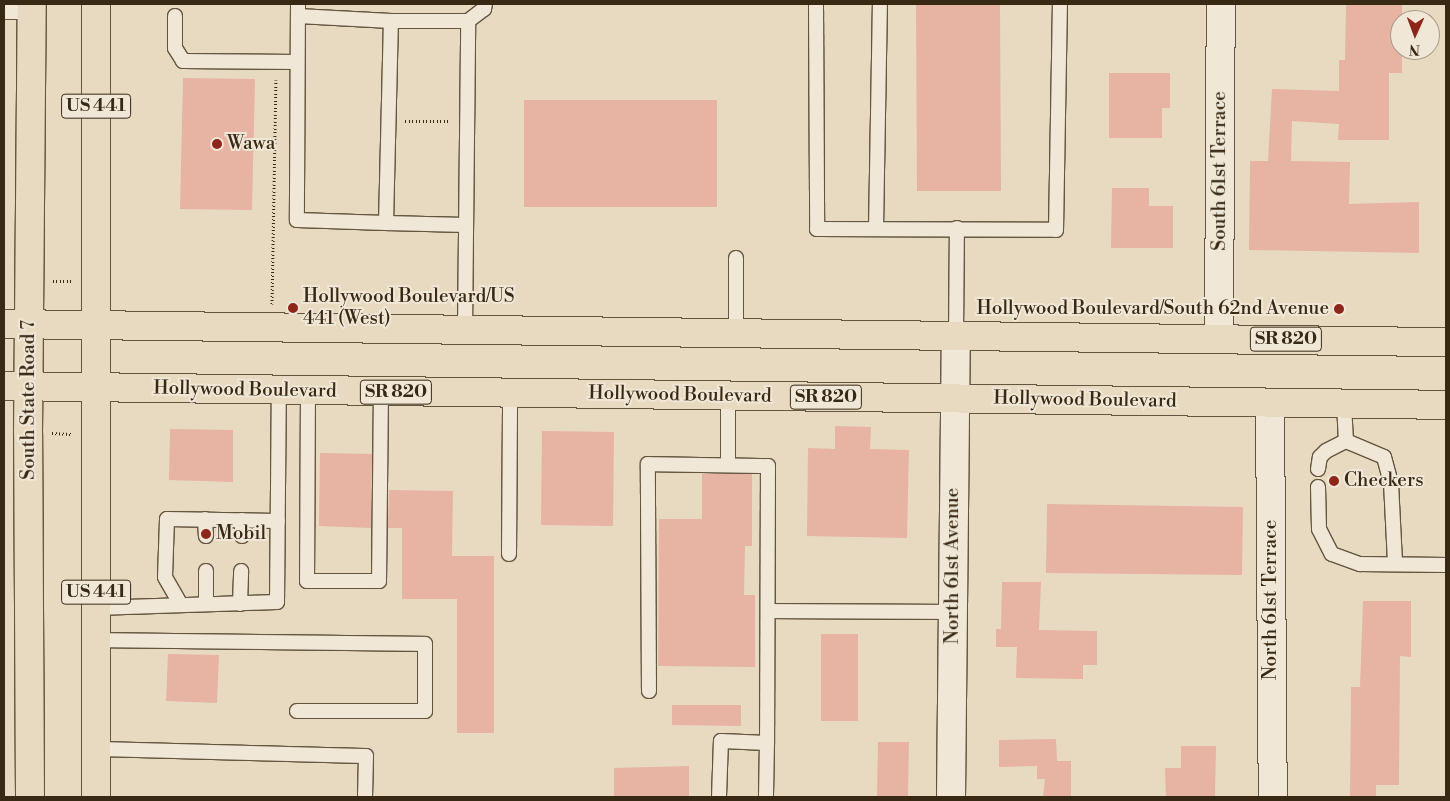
<!DOCTYPE html>
<html>
<head>
<meta charset="utf-8">
<style>
  body { margin:0 }
  #map { position:relative; width:1450px; height:801px; overflow:hidden; background:#e8dac0; font-family:"Libre Bodoni",serif }
  div>[style] { position:absolute }
  .building>* { inset:0; background:#e7b3a3 }
  .path>* { height:3px; margin-top:-1.5px; transform-origin:0; background:repeating-linear-gradient(90deg,#382914 0 1px,transparent 0 3.5px) }
  .roads { filter:drop-shadow(1px 0 #64553f) drop-shadow(-1px 0 #64553f) drop-shadow(0 1px #64553f) drop-shadow(0 -1px #64553f) }
  .lane>* { height:14px; margin:-7px; padding:0 7px; transform-origin:7px; border-radius:7px; background:#f0e7d6 }
  .street>* { height:28px; margin:-14px; padding:0 14px; transform-origin:14px; border-radius:14px; background:#f0e7d6 }
  .primary>* { height:28px; margin:-14px; padding:0 14px; transform-origin:14px; border-radius:14px; background:#e8dac0 }
  .highway>* { height:28px; margin:-14px; padding:0 14px; transform-origin:14px; border-radius:14px; background:#e8dac0 }
  .dots>* { width:14px; height:14px; translate:-50% -50%; box-sizing:border-box; border:2px solid #f0e7d6; border-radius:50% }
  span { translate:-50% -50%; white-space:nowrap; text-align:center; line-height:1.15; -webkit-text-stroke:4px #f0e7d6; paint-order:stroke }
  .shield-label span { padding:1px 4px; background:#f0e7d6; border:1px solid; border-radius:4px; -webkit-text-stroke-width:0 }
  .shield-label { font-size:18px; color:#382914; font-weight:700 }
  .poi-label { font-size:19px; color:#382914 }
  .left { translate:0 -50%; text-align:left }
  .right { translate:-100% -50%; text-align:right }
  .street-label { font-size:19px; color:#382914 }
  .frame { position:absolute; inset:0; border:5px solid #382914; pointer-events:none }
  .north { position:absolute; left:1390px; top:10px; width:50px; height:50px; box-sizing:border-box; background:#f0e7d6; border:1px solid #a69b88; border-radius:50%; rotate:182deg; font-size:14px; font-weight:700; line-height:20px; text-align:center; color:#382914 }
  .north::after { content:''; display:block; margin:auto; width:18px; height:22px; background:#8f2418; clip-path:polygon(50% 0,100% 100%,50% 72%,0 100%) }
</style>
</head>
<body>
<div id="map">
  <div class="building">
    <i style="clip-path:polygon(916px 4px,1000px 4px,1001px 191px,917px 191px)"></i>
    <i style="clip-path:polygon(1346px 4px,1402px 4px,1402px 73px,1389px 73px,1389px 140px,1338px 140px,1339px 124px,1292px 121px,1291px 161px,1350px 162px,1349px 204px,1419px 202px,1419px 253px,1249px 250px,1250px 161px,1268px 161px,1272px 89px,1339px 91px,1339px 60px,1345px 60px)"></i>
    <i style="clip-path:polygon(1109px 73px,1170px 73px,1170px 108px,1162px 108px,1162px 138px,1109px 138px)"></i>
    <i style="clip-path:polygon(183px 78px,255px 79px,252px 210px,180px 209px)"></i>
    <i style="clip-path:polygon(524px 100px,717px 100px,717px 207px,524px 207px)"></i>
    <i style="clip-path:polygon(1112px 188px,1149px 188px,1149px 206px,1173px 206px,1173px 248px,1111px 248px)"></i>
    <i style="clip-path:polygon(835px 426px,871px 427px,870px 449px,909px 450px,907px 538px,807px 536px,808px 448px,835px 449px)"></i>
    <i style="clip-path:polygon(170px 429px,233px 430px,233px 482px,169px 480px)"></i>
    <i style="clip-path:polygon(542px 431px,614px 432px,613px 526px,541px 525px)"></i>
    <i style="clip-path:polygon(320px 453px,372px 454px,371px 528px,319px 526px)"></i>
    <i style="clip-path:polygon(702px 474px,752px 474px,752px 546px,745px 546px,744px 595px,755px 595px,755px 667px,658px 666px,659px 519px,702px 519px)"></i>
    <i style="clip-path:polygon(389px 490px,453px 491px,452px 556px,494px 556px,494px 733px,457px 733px,457px 599px,402px 599px,402px 528px,388px 528px)"></i>
    <i style="clip-path:polygon(1047px 504px,1243px 507px,1242px 575px,1046px 573px)"></i>
    <i style="clip-path:polygon(1002px 582px,1041px 582px,1039px 630px,1097px 631px,1097px 665px,1083px 665px,1083px 679px,1016px 678px,1017px 647px,996px 647px,996px 629px,1001px 629px)"></i>
    <i style="clip-path:polygon(1363px 601px,1411px 601px,1411px 657px,1400px 656px,1399px 785px,1376px 785px,1376px 797px,1350px 797px,1351px 687px,1360px 687px)"></i>
    <i style="clip-path:polygon(821px 634px,858px 634px,858px 721px,821px 721px)"></i>
    <i style="clip-path:polygon(168px 654px,219px 655px,217px 703px,166px 701px)"></i>
    <i style="clip-path:polygon(672px 705px,741px 705px,741px 726px,672px 725px)"></i>
    <i style="clip-path:polygon(1056px 739px,1057px 761px,1071px 761px,1071px 797px,1043px 797px,1045px 779px,1037px 779px,1037px 766px,999px 767px,999px 740px)"></i>
    <i style="clip-path:polygon(878px 742px,909px 742px,908px 797px,877px 797px)"></i>
    <i style="clip-path:polygon(1181px 746px,1216px 746px,1215px 797px,1166px 797px,1165px 768px,1181px 768px)"></i>
    <i style="clip-path:polygon(689px 766px,689px 797px,614px 797px,614px 768px)"></i>
  </div>
  <div class="path">
    <i style="left:405px;top:121px;width:44px"></i>
    <i style="left:53px;top:281px;width:19px"></i>
    <i style="left:272px;top:304px;width:224px;rotate:-89deg"></i>
    <i style="left:52px;top:433px;width:19px;rotate:3deg"></i>
  </div>
  <div class="roads">
    <div class="lane">
      <i style="left:298px;top:4px;width:216px;rotate:90.3deg"></i>
      <i style="left:297px;top:220px;width:89px;rotate:1.9deg"></i>
      <i style="left:816px;top:4px;width:225px;rotate:89.7deg"></i>
      <i style="left:817px;top:229px;width:239px;rotate:0.2deg"></i>
      <i style="left:1056px;top:230px;width:226px;rotate:-89deg"></i>
      <i style="left:4px;top:12px;width:28px"></i>
      <i style="left:175px;top:16px;width:32px;rotate:90deg"></i>
      <i style="left:175px;top:48px;width:15px;rotate:58deg"></i>
      <i style="left:183px;top:61px;width:114px;rotate:0.5deg"></i>
      <i style="left:298px;top:16px;width:93px;rotate:3.1deg"></i>
      <i style="left:466px;top:225px;width:80px;rotate:-178.6deg"></i>
      <i style="left:386px;top:223px;width:202px;rotate:-88.6deg"></i>
      <i style="left:391px;top:21px;width:77px"></i>
      <i style="left:468px;top:21px;width:20px;rotate:-37deg"></i>
      <i style="left:484px;top:9px;width:5px;rotate:-79deg"></i>
      <i style="left:876px;top:229px;width:225px;rotate:-89deg"></i>
      <i style="left:465px;top:329px;width:308px;rotate:-89.4deg"></i>
      <i style="left:736px;top:332px;width:74px;rotate:-90deg"></i>
      <i style="left:956px;top:335px;width:107px;rotate:-89.5deg"></i>
      <i style="left:308px;top:391px;width:190px;rotate:90.3deg"></i>
      <i style="left:307px;top:581px;width:72px"></i>
      <i style="left:379px;top:581px;width:189px;rotate:-89.4deg"></i>
      <i style="left:728px;top:395px;width:70px;rotate:90deg"></i>
      <i style="left:1344px;top:404px;width:37px;rotate:87deg"></i>
      <i style="left:1318px;top:469px;width:12px;rotate:-81deg"></i>
      <i style="left:1320px;top:457px;width:8px;rotate:-45deg"></i>
      <i style="left:1326px;top:451px;width:22px;rotate:-27deg"></i>
      <i style="left:1346px;top:441px;width:41px;rotate:22.8deg"></i>
      <i style="left:1384px;top:457px;width:27px;rotate:75deg"></i>
      <i style="left:1391px;top:483px;width:79px;rotate:87.1deg"></i>
      <i style="left:1318px;top:487px;width:42px;rotate:88.6deg"></i>
      <i style="left:1319px;top:529px;width:28px;rotate:63deg"></i>
      <i style="left:1332px;top:554px;width:30px;rotate:20deg"></i>
      <i style="left:1360px;top:564px;width:86px;rotate:0.7deg"></i>
      <i style="left:205px;top:519px;width:17px;rotate:87deg"></i>
      <i style="left:242px;top:536px;width:16px;rotate:-90deg"></i>
      <i style="left:509px;top:554px;width:161px;rotate:-89.6deg"></i>
      <i style="left:206px;top:571px;width:33px;rotate:90deg"></i>
      <i style="left:240px;top:604px;width:33px;rotate:-88deg"></i>
      <i style="left:181px;top:605px;width:32px;rotate:-120deg"></i>
      <i style="left:165px;top:577px;width:58px;rotate:-88deg"></i>
      <i style="left:167px;top:519px;width:111px;rotate:1deg"></i>
      <i style="left:96px;top:608px;width:181px;rotate:-1.9deg"></i>
      <i style="left:277px;top:602px;width:212px;rotate:-89.5deg"></i>
      <i style="left:769px;top:611px;width:183px;rotate:0.3deg"></i>
      <i style="left:96px;top:640px;width:329px;rotate:0.7deg"></i>
      <i style="left:425px;top:644px;width:67px;rotate:90deg"></i>
      <i style="left:425px;top:711px;width:128px;rotate:180deg"></i>
      <i style="left:649px;top:691px;width:227px;rotate:-90.3deg"></i>
      <i style="left:648px;top:464px;width:120px;rotate:1deg"></i>
      <i style="left:768px;top:466px;width:277px;rotate:90.2deg"></i>
      <i style="left:97px;top:749px;width:269px;rotate:1.5deg"></i>
      <i style="left:366px;top:756px;width:41px;rotate:91.4deg"></i>
      <i style="left:719px;top:797px;width:56px;rotate:-88deg"></i>
      <i style="left:721px;top:741px;width:46px;rotate:2.5deg"></i>
      <i style="left:767px;top:743px;width:54px;rotate:91.1deg"></i>
    </div>
    <div class="street">
      <i style="left:1219px;top:338px;width:334px;rotate:-89.7deg"></i>
      <i style="left:1270px;top:403px;width:394px;rotate:89.6deg"></i>
      <i style="left:951px;top:797px;width:462px;rotate:-89.4deg"></i>
    </div>
    <div class="primary">
      <i style="left:30px;top:797px;width:364px;rotate:-90.3deg"></i>
      <i style="left:28px;top:433px;width:429px;rotate:-89.5deg"></i>
      <i style="left:96px;top:797px;width:793px;rotate:-90deg"></i>
    </div>
    <div class="highway">
      <i style="left:4px;top:324px;width:1442px;rotate:0.72deg"></i>
      <i style="left:4px;top:386px;width:1442px;rotate:0.75deg"></i>
    </div>
  </div>
  <div class="dots">
    <i style="left:217px;top:144px;background:#8f2418"></i>
    <i style="left:293px;top:308px;background:#8f2418"></i>
    <i style="left:1339px;top:309px;background:#8f2418"></i>
    <i style="left:1334px;top:481px;background:#8f2418"></i>
    <i style="left:206px;top:534px;background:#8f2418"></i>
  </div>
  <div class="shield-label">
    <span style="left:96px;top:106px">US 441</span>
    <span style="left:1286px;top:339px">SR 820</span>
    <span style="left:396px;top:392px">SR 820</span>
    <span style="left:826px;top:397px">SR 820</span>
    <span style="left:96px;top:592px">US 441</span>
  </div>
  <div class="poi-label">
    <span class="left" style="left:227px;top:144px">Wawa</span>
    <span class="left" style="left:303px;top:308px">Hollywood Boulevard/US<br>441 (West)</span>
    <span class="right" style="left:1329px;top:309px">Hollywood Boulevard/South 62nd Avenue</span>
    <span class="left" style="left:1344px;top:481px">Checkers</span>
    <span class="left" style="left:216px;top:534px">Mobil</span>
  </div>
  <div class="street-label">
    <span style="left:1220px;top:171px;rotate:-90deg">South 61st Terrace</span>
    <span style="left:245px;top:390px;rotate:1deg">Hollywood Boulevard</span>
    <span style="left:680px;top:395px;rotate:1deg">Hollywood Boulevard</span>
    <span style="left:29px;top:400px;rotate:-90deg">South State Road 7</span>
    <span style="left:1085px;top:400px;rotate:1deg">Hollywood Boulevard</span>
    <span style="left:953px;top:566px;rotate:-90deg">North 61st Avenue</span>
    <span style="left:1271px;top:600px;rotate:-90deg">North 61st Terrace</span>
  </div>
  <div class="frame"></div>
  <div class="north">N</div>
</div>
</body>
</html>
